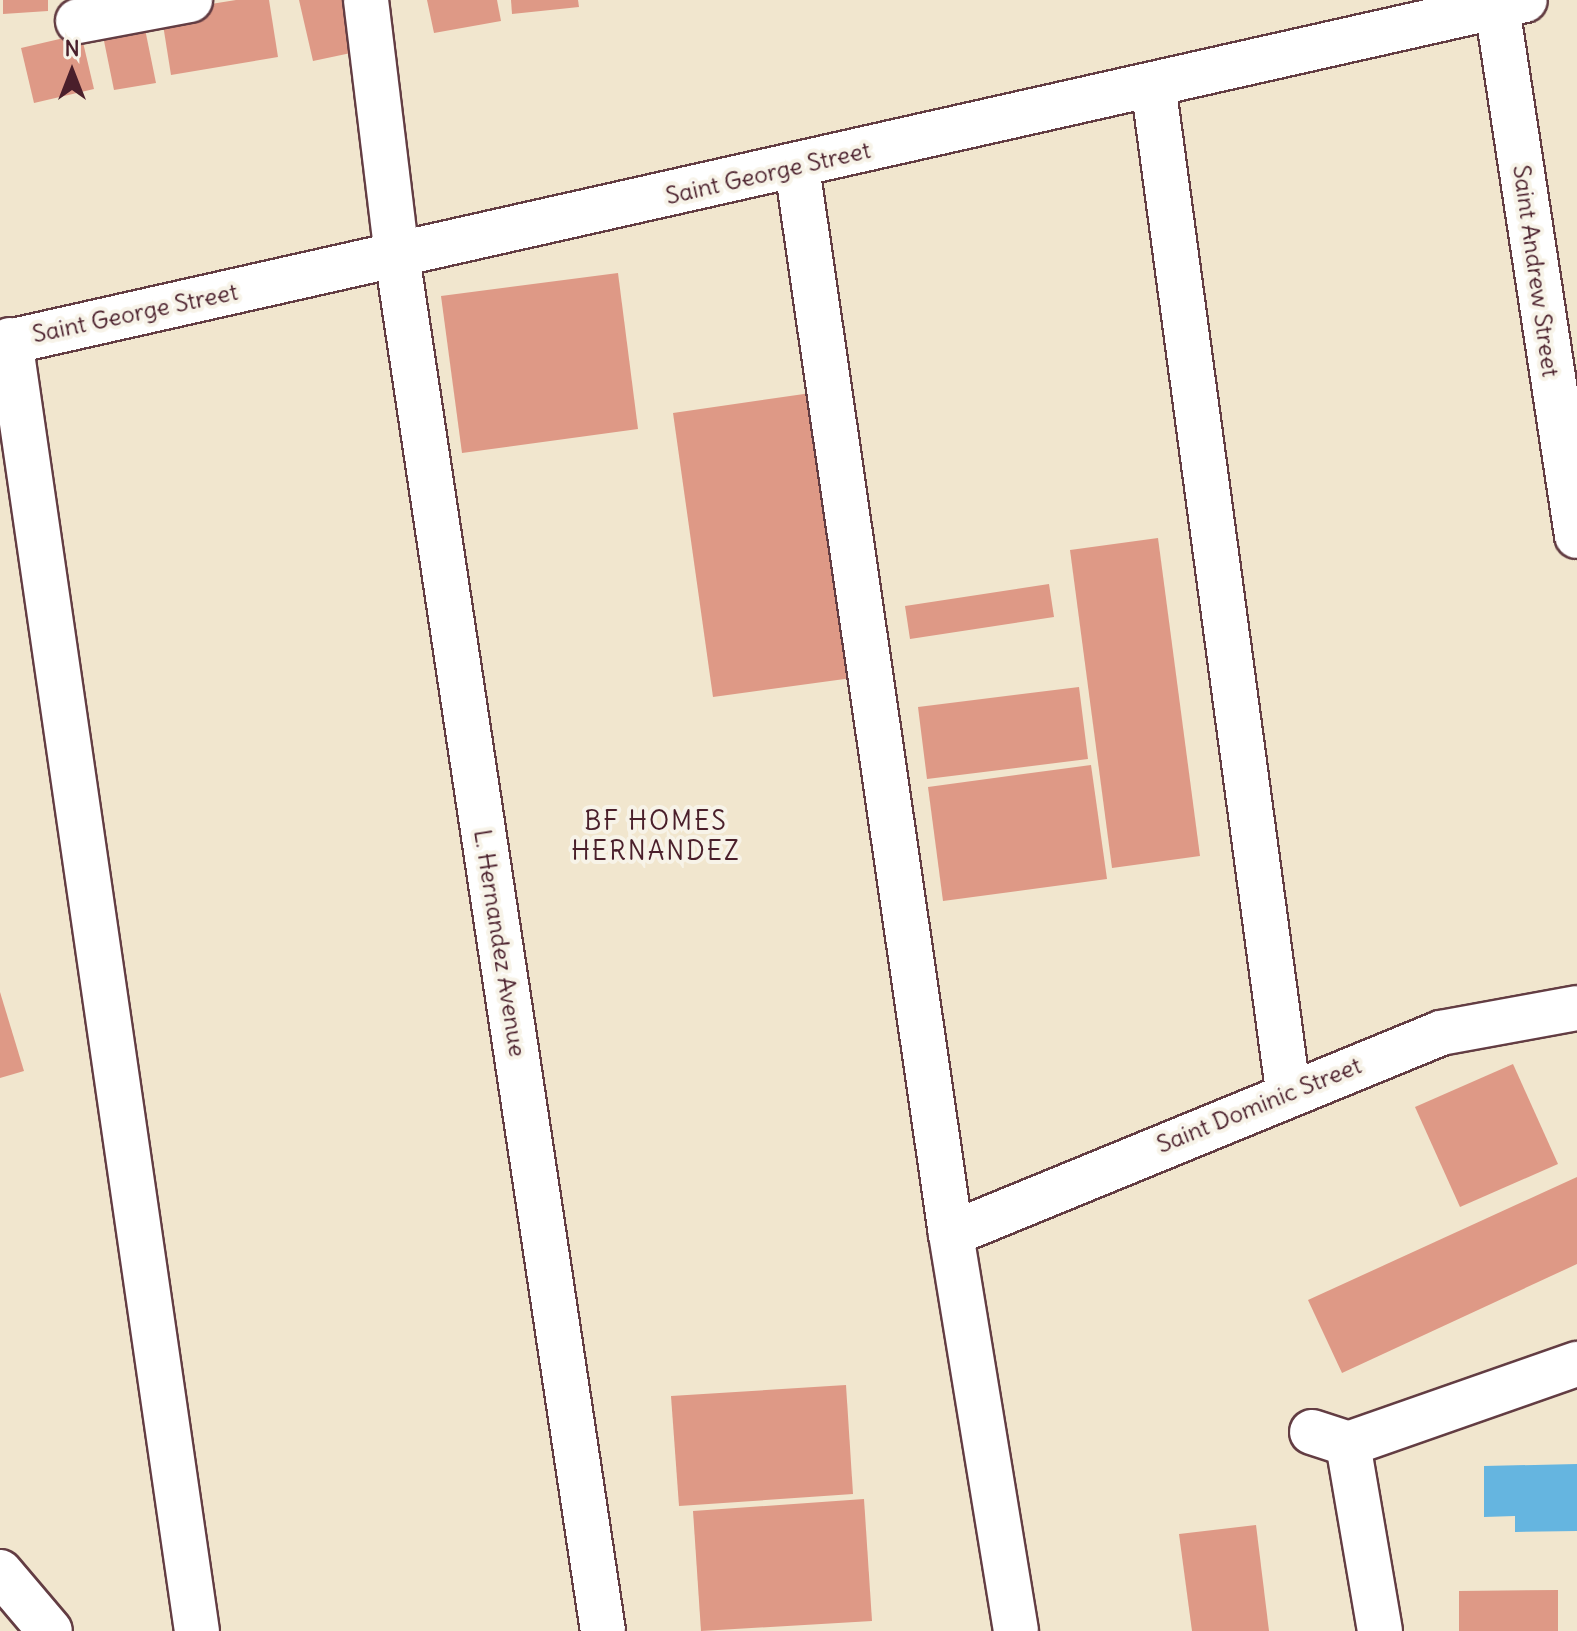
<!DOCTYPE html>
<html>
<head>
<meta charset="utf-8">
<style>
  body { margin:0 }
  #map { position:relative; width:1577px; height:1631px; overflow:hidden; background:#f1e6ce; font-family:Delius,sans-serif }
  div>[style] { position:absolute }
  .water>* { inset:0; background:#65b5e0 }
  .building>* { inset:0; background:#de9986 }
  .roads { filter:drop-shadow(2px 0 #633d43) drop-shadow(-2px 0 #633d43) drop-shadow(0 2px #633d43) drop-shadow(0 -2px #633d43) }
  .minor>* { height:44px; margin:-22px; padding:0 22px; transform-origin:22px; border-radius:22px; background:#fff }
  span { translate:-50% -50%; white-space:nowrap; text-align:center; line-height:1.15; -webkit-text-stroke:8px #f7f3e8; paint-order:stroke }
  .street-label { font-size:24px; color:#4a1f2b }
  .neighbourhood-label { font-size:26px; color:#4a1f2b; letter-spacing:2px }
  .north { position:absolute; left:32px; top:32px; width:80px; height:80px; -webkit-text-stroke:6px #f7f3e8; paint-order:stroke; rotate:0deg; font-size:22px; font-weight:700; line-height:32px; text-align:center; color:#4a1f2b }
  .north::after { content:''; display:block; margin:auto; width:28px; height:36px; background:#4a1f2b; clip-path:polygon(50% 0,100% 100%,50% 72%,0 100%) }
</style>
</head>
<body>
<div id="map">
  <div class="water">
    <i style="clip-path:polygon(1577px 1464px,1577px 1531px,1515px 1532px,1515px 1516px,1484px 1517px,1484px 1466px)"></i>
  </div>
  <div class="building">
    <i style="clip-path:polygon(3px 0,48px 0,48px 11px,3px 14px)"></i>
    <i style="clip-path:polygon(236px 0,269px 0,278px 57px,171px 75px,161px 12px)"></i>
    <i style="clip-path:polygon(299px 0,354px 0,365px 50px,313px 61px)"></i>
    <i style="clip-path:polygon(427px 0,497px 0,501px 21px,434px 33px)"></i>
    <i style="clip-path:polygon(511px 0,578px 0,579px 7px,512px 14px)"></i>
    <i style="clip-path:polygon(145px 29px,156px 83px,114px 90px,103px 36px)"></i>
    <i style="clip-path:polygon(81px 34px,94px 89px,34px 103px,21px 48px)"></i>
    <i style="clip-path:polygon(618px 273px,638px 429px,462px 453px,441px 296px)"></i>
    <i style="clip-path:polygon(811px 393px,852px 678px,713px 697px,673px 413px)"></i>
    <i style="clip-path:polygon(1158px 538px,1200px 856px,1112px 868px,1070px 550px)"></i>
    <i style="clip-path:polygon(1049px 584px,1054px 617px,910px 639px,905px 606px)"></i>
    <i style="clip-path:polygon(1079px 687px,1088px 759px,927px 779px,918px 707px)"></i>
    <i style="clip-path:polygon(1091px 765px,1107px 879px,943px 901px,928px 787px)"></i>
    <i style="clip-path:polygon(0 992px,24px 1071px,0 1078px)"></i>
    <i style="clip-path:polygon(1513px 1064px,1558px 1164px,1460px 1207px,1415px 1107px)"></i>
    <i style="clip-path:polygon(1577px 1177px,1577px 1264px,1342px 1373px,1308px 1300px)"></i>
    <i style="clip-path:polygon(846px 1385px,853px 1494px,679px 1506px,671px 1396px)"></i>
    <i style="clip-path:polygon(864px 1499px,872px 1621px,701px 1631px,693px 1511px)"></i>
    <i style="clip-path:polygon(1256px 1525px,1269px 1631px,1192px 1631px,1179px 1534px)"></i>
    <i style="clip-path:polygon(1558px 1590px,1558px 1631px,1459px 1631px,1459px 1591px)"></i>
  </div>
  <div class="roads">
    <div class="minor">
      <i style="left:366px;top:0;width:258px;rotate:83.1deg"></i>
      <i style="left:397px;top:256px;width:1390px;rotate:81.48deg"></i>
      <i style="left:1497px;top:7px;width:535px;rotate:81.4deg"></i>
      <i style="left:78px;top:21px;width:114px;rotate:-10.6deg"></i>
      <i style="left:1153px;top:84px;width:1015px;rotate:82.36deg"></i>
      <i style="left:797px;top:167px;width:1078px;rotate:81.79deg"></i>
      <i style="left:951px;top:1234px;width:402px;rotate:80.7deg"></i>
      <i style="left:10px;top:340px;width:1304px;rotate:81.76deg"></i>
      <i style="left:0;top:344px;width:1563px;rotate:-12.71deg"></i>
      <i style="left:951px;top:1234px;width:530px;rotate:-22.3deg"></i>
      <i style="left:1441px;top:1033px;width:138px;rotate:-10.4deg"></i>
      <i style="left:1312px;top:1432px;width:38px;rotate:18deg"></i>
      <i style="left:0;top:1572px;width:77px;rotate:49.7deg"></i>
      <i style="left:1380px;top:1631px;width:190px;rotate:-99.7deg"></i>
      <i style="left:1348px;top:1444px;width:243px;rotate:-19.3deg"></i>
    </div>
  </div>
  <div class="street-label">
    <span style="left:768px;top:173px;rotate:-13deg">Saint George Street</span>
    <span style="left:1536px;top:271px;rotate:82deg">Saint Andrew Street</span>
    <span style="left:135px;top:313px;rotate:-12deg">Saint George Street</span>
    <span style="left:500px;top:943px;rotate:81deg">L. Hernandez Avenue</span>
    <span style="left:1259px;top:1105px;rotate:-22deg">Saint Dominic Street</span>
  </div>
  <div class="neighbourhood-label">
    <span style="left:656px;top:836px">BF HOMES<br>HERNANDEZ</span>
  </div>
  <div class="north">N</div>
</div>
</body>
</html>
